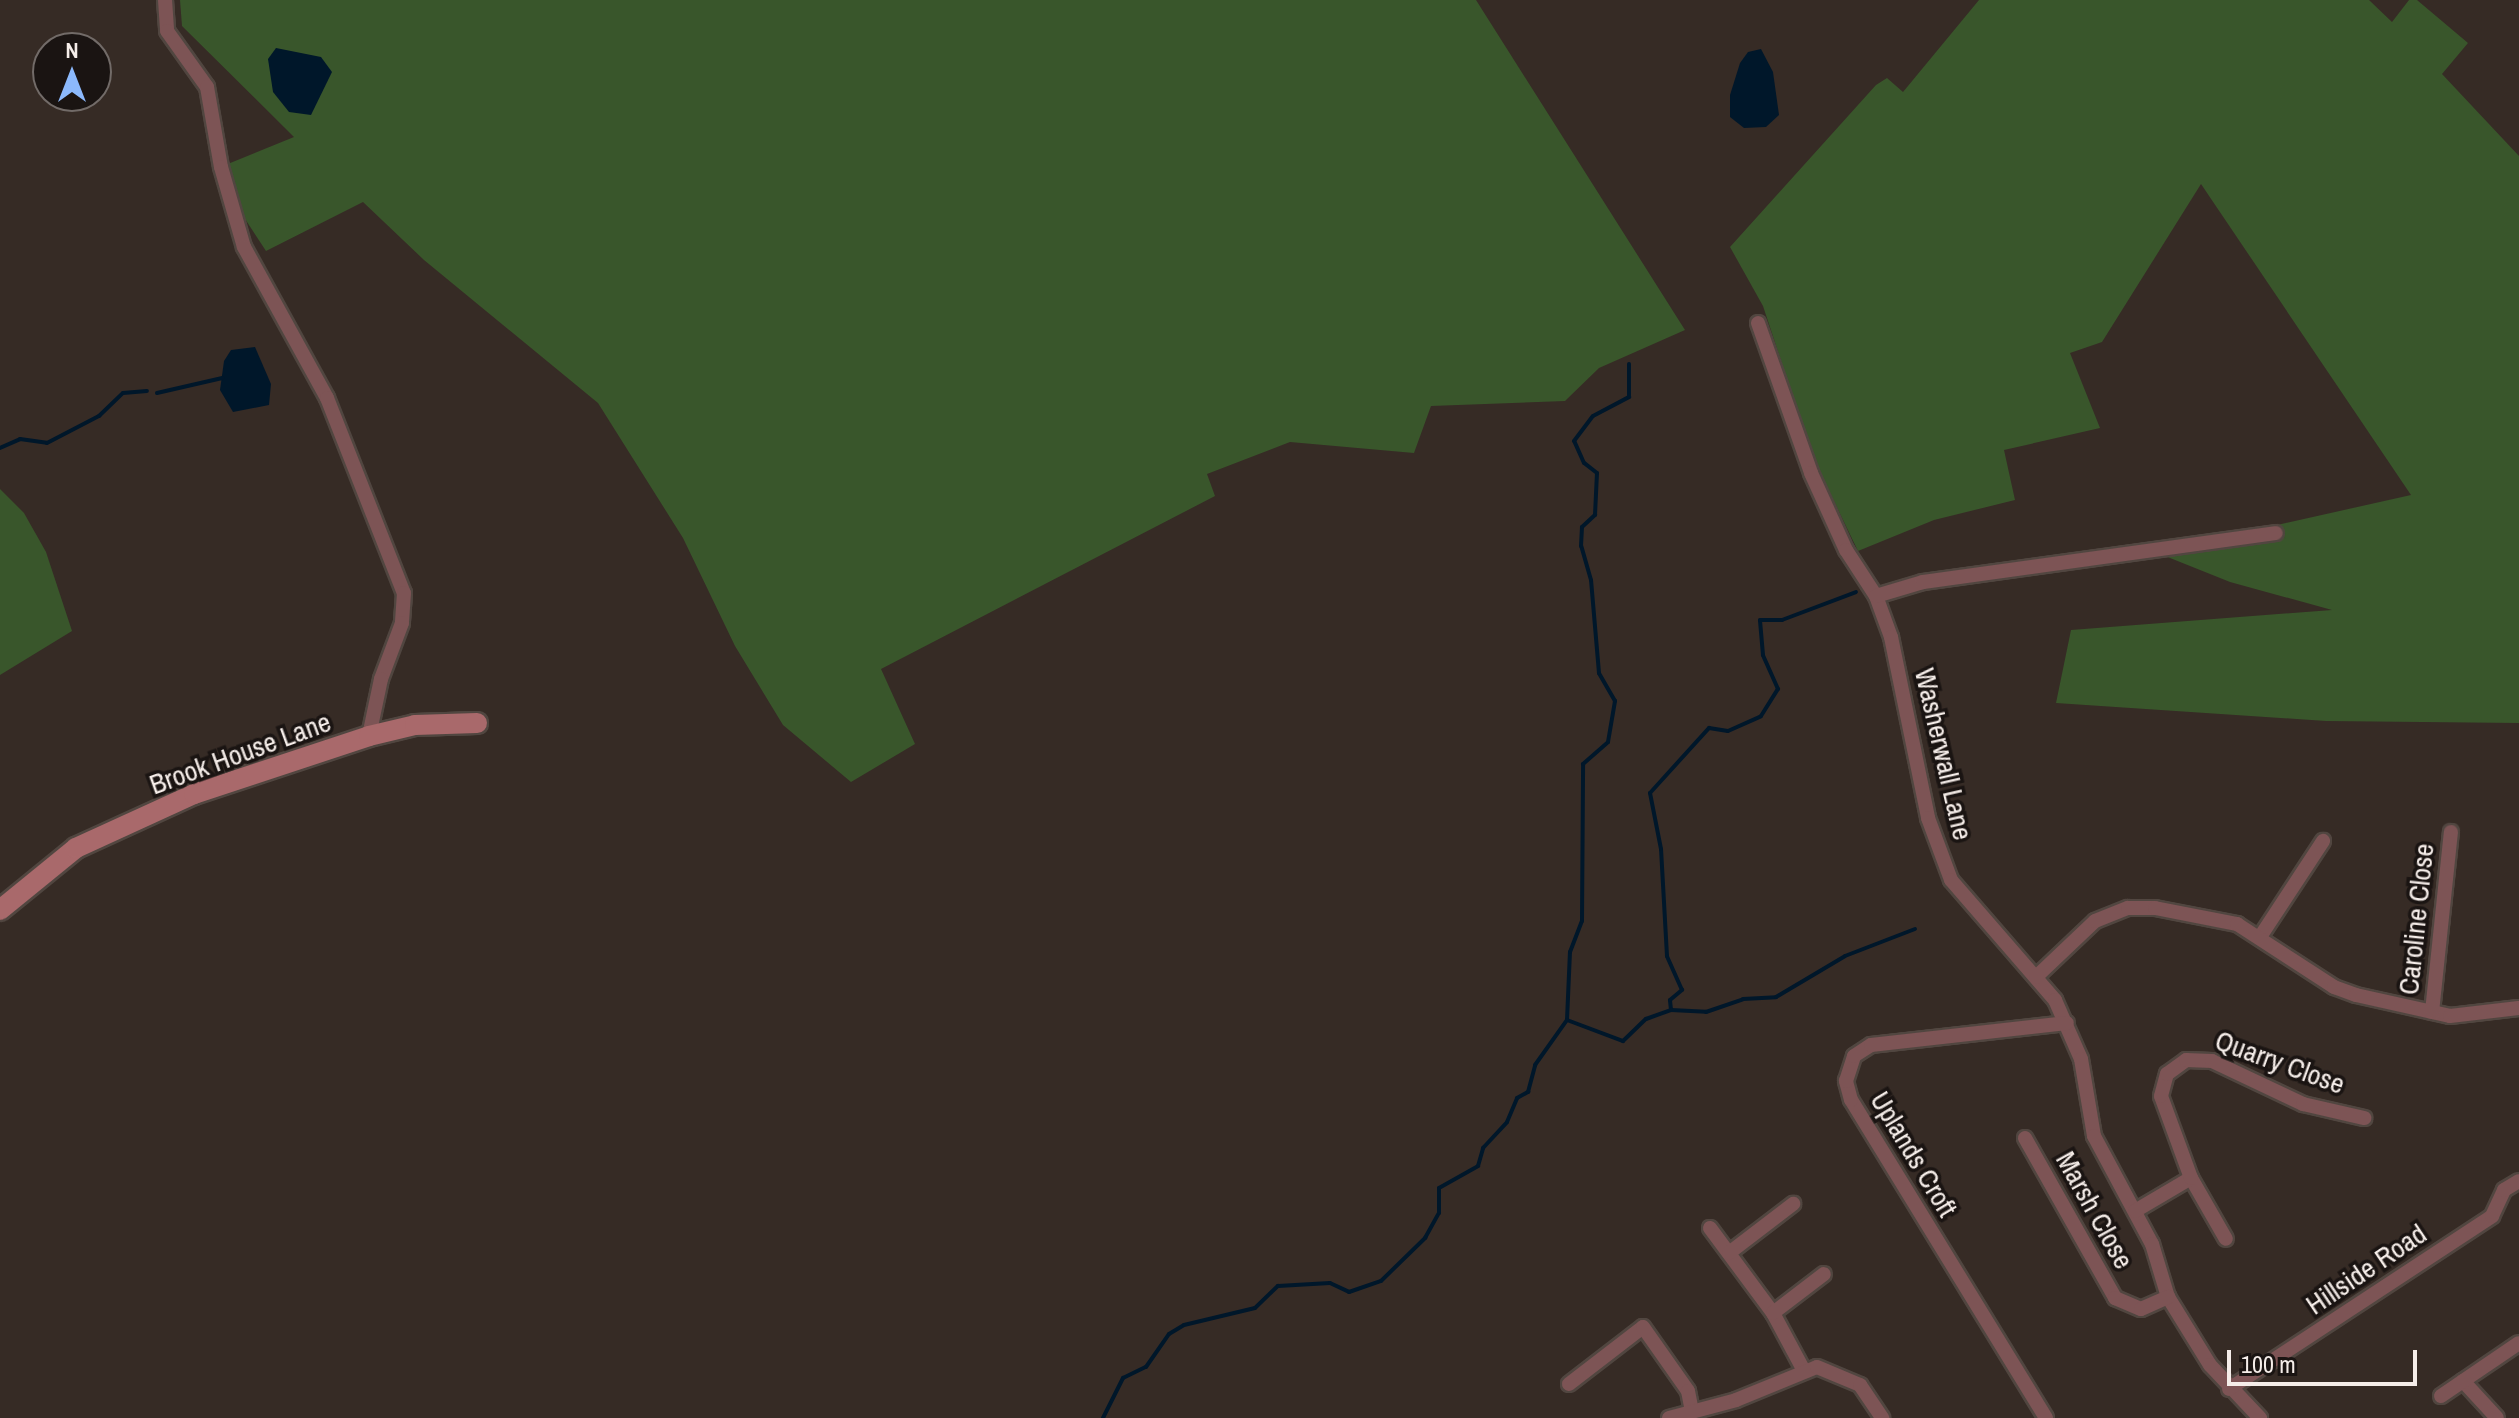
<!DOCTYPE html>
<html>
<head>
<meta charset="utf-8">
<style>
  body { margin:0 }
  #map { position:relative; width:2519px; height:1418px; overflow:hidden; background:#362b25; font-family:"Archivo Narrow",sans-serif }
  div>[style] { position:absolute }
  .green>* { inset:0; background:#39562b }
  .water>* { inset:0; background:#00172a }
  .stream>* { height:4px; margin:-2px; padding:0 2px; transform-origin:2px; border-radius:2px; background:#00172a }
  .roads { filter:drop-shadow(2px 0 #514640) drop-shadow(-2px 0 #514640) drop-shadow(0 2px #514640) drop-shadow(0 -2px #514640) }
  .street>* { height:14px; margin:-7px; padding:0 7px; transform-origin:7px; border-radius:7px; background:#7d5455 }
  .secondary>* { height:20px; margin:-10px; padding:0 10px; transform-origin:10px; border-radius:10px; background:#a9696b }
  span { translate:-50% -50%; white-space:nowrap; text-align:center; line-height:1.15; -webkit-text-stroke:7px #1a1412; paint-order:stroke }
  .street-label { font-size:28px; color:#f5ede9 }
  .north { position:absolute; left:32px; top:32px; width:80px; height:80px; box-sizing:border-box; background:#1a1412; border:2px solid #726b68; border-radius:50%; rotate:0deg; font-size:22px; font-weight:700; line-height:32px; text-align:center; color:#f5ede9 }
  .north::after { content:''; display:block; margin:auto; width:28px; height:36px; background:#8cb9fc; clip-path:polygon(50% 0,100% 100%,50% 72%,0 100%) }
  .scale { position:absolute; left:2227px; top:1350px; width:190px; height:36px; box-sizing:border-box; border:4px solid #f5ede9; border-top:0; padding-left:10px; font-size:24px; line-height:28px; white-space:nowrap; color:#f5ede9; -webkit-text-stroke:6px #1a1412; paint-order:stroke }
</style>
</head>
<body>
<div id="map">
  <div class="green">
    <i style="clip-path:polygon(180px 0,1476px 0,1685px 330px,1599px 368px,1565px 401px,1431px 406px,1414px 453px,1290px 442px,1207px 474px,1215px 496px,881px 669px,915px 744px,851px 782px,783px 725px,735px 646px,683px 538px,598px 403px,424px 260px,363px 202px,266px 251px,213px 170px,294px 137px,182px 26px)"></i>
    <i style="clip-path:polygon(1979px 0,2369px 0,2392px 22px,2409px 0,2417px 0,2468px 43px,2442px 74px,2519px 156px,2519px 723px,2326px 721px,2056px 703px,2071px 630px,2332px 610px,2230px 582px,2165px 556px,2279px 541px,2277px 525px,2411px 495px,2201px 184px,2102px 342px,2070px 353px,2100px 428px,2004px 450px,2015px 500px,1934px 520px,1858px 551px,1813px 458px,1763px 306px,1730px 247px,1876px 85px,1887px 78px,1903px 92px)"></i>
    <i style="clip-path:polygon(0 489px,24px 513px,46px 552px,72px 631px,0 675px)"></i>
  </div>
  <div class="water">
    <i style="clip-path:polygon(276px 48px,321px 57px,332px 72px,311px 115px,289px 112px,273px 92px,268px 59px)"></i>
    <i style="clip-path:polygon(1761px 49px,1773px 72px,1779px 115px,1766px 127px,1744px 128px,1730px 117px,1730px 95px,1740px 63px,1748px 52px)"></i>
    <i style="clip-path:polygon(255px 347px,271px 384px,269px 405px,233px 412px,220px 390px,224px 361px,231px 350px)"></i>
  </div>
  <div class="stream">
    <i style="left:157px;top:393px;width:67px;rotate:-13deg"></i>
    <i style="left:0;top:448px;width:22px;rotate:-24deg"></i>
    <i style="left:20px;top:439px;width:27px;rotate:8deg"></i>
    <i style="left:47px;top:443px;width:59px;rotate:-27.4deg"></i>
    <i style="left:99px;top:416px;width:33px;rotate:-44deg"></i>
    <i style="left:123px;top:393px;width:24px;rotate:-5deg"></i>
    <i style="left:1671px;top:1010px;width:10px;rotate:-96deg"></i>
    <i style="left:1670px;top:1000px;width:16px;rotate:-40deg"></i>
    <i style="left:1682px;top:990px;width:37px;rotate:-114deg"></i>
    <i style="left:1667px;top:956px;width:107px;rotate:-93.2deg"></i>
    <i style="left:1661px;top:849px;width:57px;rotate:-101.1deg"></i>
    <i style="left:1650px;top:793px;width:88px;rotate:-47.8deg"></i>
    <i style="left:1709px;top:728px;width:19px;rotate:9deg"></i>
    <i style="left:1728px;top:731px;width:36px;rotate:-24deg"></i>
    <i style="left:1761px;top:716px;width:32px;rotate:-58deg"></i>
    <i style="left:1778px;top:689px;width:37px;rotate:-114deg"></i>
    <i style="left:1763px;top:655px;width:35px;rotate:-95deg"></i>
    <i style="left:1760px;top:620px;width:22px"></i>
    <i style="left:1782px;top:620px;width:79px;rotate:-20.7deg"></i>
    <i style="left:1567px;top:1020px;width:68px;rotate:-87.5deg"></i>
    <i style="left:1570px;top:952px;width:33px;rotate:-69deg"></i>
    <i style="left:1582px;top:921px;width:157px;rotate:-89.6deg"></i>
    <i style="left:1583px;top:764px;width:33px;rotate:-41deg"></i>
    <i style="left:1608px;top:742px;width:42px;rotate:-80.3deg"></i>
    <i style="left:1615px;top:701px;width:32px;rotate:-120deg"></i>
    <i style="left:1599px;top:673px;width:93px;rotate:-94.9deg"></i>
    <i style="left:1591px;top:580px;width:35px;rotate:-106deg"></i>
    <i style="left:1581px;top:546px;width:19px;rotate:-87deg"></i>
    <i style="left:1582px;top:527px;width:18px;rotate:-43deg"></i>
    <i style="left:1595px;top:515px;width:42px;rotate:-87.3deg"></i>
    <i style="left:1597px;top:473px;width:16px;rotate:-142deg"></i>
    <i style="left:1584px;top:463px;width:24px;rotate:-114deg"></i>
    <i style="left:1574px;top:441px;width:31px;rotate:-53deg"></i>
    <i style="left:1593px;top:416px;width:41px;rotate:-27.8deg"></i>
    <i style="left:1629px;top:397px;width:33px;rotate:-90deg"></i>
    <i style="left:1567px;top:1020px;width:60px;rotate:20.6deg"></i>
    <i style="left:1623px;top:1041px;width:32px;rotate:-44deg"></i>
    <i style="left:1646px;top:1019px;width:27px;rotate:-20deg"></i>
    <i style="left:1671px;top:1010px;width:35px;rotate:3deg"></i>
    <i style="left:1706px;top:1012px;width:39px;rotate:-19deg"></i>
    <i style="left:1743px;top:999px;width:33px;rotate:-3deg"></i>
    <i style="left:1776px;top:997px;width:80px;rotate:-30.7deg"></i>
    <i style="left:1845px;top:956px;width:75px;rotate:-21.1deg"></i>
    <i style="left:1103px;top:1418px;width:45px;rotate:-63.4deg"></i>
    <i style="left:1123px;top:1378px;width:25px;rotate:-26deg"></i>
    <i style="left:1146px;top:1367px;width:40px;rotate:-55.1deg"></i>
    <i style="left:1169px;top:1334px;width:17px;rotate:-31deg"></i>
    <i style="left:1184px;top:1325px;width:73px;rotate:-13.5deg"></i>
    <i style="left:1255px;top:1308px;width:32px;rotate:-44deg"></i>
    <i style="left:1278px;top:1286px;width:52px;rotate:-3.3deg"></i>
    <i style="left:1330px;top:1283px;width:21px;rotate:25deg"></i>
    <i style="left:1349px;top:1292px;width:34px;rotate:-19deg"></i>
    <i style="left:1381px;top:1281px;width:62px;rotate:-44.3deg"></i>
    <i style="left:1425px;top:1238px;width:29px;rotate:-61deg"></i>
    <i style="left:1439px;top:1213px;width:25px;rotate:-90deg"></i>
    <i style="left:1439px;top:1188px;width:45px;rotate:-29.4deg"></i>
    <i style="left:1478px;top:1166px;width:19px;rotate:-74deg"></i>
    <i style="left:1483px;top:1148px;width:35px;rotate:-47deg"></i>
    <i style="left:1507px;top:1122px;width:26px;rotate:-67deg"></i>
    <i style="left:1517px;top:1098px;width:13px;rotate:-29deg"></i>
    <i style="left:1528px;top:1092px;width:28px;rotate:-75deg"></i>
    <i style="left:1535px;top:1065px;width:55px;rotate:-54.6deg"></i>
  </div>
  <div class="roads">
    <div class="street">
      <i style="left:165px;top:0;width:31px;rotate:86deg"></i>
      <i style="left:167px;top:31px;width:69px;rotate:54.5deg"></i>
      <i style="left:207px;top:87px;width:81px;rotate:80.1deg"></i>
      <i style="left:221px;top:167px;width:83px;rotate:74deg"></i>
      <i style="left:244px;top:247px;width:172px;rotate:61.2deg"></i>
      <i style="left:327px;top:398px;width:210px;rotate:68.5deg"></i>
      <i style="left:404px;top:593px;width:30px;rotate:94deg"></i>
      <i style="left:402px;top:623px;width:60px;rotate:110.6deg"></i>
      <i style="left:381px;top:679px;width:58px;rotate:101.9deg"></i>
      <i style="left:1758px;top:323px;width:159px;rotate:70.5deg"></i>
      <i style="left:1811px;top:473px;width:85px;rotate:65.6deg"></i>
      <i style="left:1846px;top:550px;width:55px;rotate:56.9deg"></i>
      <i style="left:1876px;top:596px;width:44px;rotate:69.9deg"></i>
      <i style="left:1891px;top:637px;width:185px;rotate:78.4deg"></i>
      <i style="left:1928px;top:818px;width:66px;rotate:69.6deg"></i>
      <i style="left:1951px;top:880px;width:159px;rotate:49.1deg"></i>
      <i style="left:2055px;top:1000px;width:64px;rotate:66.2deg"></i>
      <i style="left:2081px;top:1059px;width:78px;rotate:80.4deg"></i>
      <i style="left:2094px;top:1136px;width:123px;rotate:61.8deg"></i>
      <i style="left:2152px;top:1244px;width:55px;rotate:73.2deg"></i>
      <i style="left:2168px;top:1297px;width:80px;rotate:58.3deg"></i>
      <i style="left:2210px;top:1365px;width:73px;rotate:46.7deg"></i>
      <i style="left:1876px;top:596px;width:49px;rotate:-16.6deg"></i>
      <i style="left:1923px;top:582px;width:356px;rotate:-7.9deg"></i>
      <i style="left:2260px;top:937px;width:115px;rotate:-56.7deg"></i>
      <i style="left:2036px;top:977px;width:81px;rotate:-43.5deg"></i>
      <i style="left:2095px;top:921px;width:35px;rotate:-22deg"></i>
      <i style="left:2128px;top:908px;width:27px"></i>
      <i style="left:2155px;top:908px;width:84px;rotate:11deg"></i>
      <i style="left:2237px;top:924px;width:116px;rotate:33deg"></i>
      <i style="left:2334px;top:987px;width:23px;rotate:20deg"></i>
      <i style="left:2356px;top:995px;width:96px;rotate:12.6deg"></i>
      <i style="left:2450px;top:1016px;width:69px;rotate:-6.6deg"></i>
      <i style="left:2432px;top:1012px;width:181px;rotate:-84deg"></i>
      <i style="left:2025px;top:1138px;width:184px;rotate:60.6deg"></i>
      <i style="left:2115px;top:1298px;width:28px;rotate:23deg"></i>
      <i style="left:2141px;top:1309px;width:30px;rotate:-24deg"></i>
      <i style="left:2191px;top:1178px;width:70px;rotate:60.2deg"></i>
      <i style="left:2135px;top:1211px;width:65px;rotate:-30.5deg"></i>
      <i style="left:2191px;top:1178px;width:87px;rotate:-110.1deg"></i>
      <i style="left:2161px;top:1096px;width:23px;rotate:-75deg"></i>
      <i style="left:2167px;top:1074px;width:24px;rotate:-36deg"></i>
      <i style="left:2186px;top:1060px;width:26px;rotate:2deg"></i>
      <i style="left:2212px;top:1061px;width:101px;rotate:25.3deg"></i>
      <i style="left:2303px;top:1104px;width:63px;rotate:12.9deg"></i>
      <i style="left:1710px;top:1228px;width:106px;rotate:53.5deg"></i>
      <i style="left:1773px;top:1313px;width:64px;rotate:61.8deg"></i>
      <i style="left:1729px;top:1253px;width:81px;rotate:-37.4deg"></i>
      <i style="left:1773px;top:1313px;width:64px;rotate:-37.4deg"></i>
      <i style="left:2463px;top:1381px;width:50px;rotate:47.4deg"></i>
      <i style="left:1569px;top:1384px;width:93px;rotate:-37.6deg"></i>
      <i style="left:1643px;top:1327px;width:78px;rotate:54.9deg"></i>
      <i style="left:1688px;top:1391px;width:20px;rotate:79deg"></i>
      <i style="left:2229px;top:1389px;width:315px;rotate:-33.3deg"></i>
      <i style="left:2492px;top:1216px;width:29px;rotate:-65deg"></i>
      <i style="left:2504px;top:1190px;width:17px;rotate:-31deg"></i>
      <i style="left:2441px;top:1396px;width:94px;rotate:-34.2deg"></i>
      <i style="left:1669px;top:1418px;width:69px;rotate:-15deg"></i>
      <i style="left:1736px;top:1400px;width:87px;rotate:-22.2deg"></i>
      <i style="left:1817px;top:1367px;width:47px;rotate:22.7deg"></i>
      <i style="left:1860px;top:1385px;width:40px;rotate:56deg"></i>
      <i style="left:2046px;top:1418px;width:373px;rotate:-121.5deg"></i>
      <i style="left:1851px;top:1100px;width:20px;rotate:-105deg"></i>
      <i style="left:1846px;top:1081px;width:26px;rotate:-72deg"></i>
      <i style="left:1854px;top:1056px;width:20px;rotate:-33deg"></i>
      <i style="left:1871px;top:1045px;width:197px;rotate:-6.4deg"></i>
    </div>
    <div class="secondary">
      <i style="left:0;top:910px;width:98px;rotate:-39.2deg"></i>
      <i style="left:76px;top:848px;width:130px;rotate:-24.6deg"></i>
      <i style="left:194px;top:794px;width:184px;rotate:-18.3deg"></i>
      <i style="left:369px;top:736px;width:47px;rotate:-13.4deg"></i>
      <i style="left:415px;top:725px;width:62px;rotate:-1.8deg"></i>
    </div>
  </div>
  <div class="street-label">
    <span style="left:240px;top:753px;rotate:-20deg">Brook House Lane</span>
    <span style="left:1944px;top:754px;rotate:77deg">Washerwall Lane</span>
    <span style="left:2416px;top:919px;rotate:-84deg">Caroline Close</span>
    <span style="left:2280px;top:1062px;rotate:20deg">Quarry Close</span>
    <span style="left:1914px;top:1154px;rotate:59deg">Uplands Croft</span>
    <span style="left:2095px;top:1210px;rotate:61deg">Marsh Close</span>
    <span style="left:2366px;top:1269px;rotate:-34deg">Hillside Road</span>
  </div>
  <div class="north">N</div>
  <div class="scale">100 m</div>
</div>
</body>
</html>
